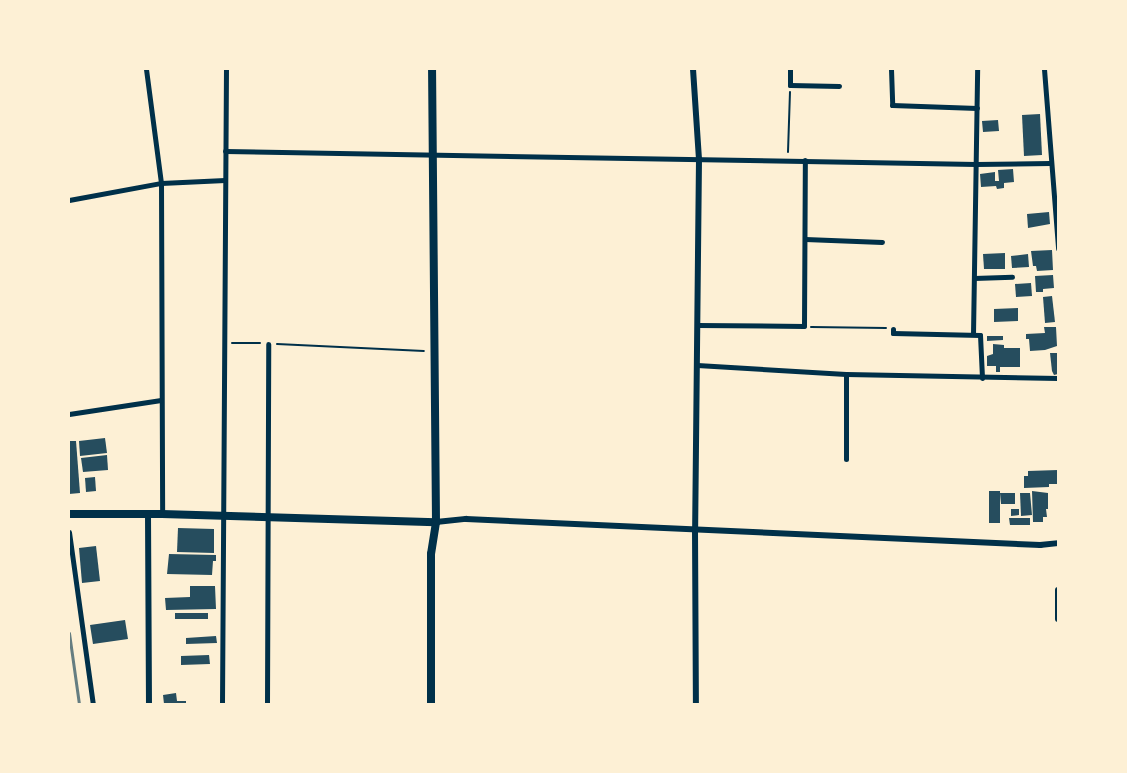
<!DOCTYPE html>
<html>
<head>
<meta charset="utf-8">
<style>
  body { margin:0 }
  #map { position:relative; width:1127px; height:773px; overflow:hidden; background:#fdf0d5; font-family:"Varela Round",sans-serif }
  div>[style] { position:absolute }
  .building>* { inset:0; background:#264d5e }
  .path>* { height:2px; margin:-1px; padding:0 1px; transform-origin:1px; border-radius:1px; background:#003049 }
  .minor>* { height:5px; margin:-2.5px; padding:0 2.5px; transform-origin:2.5px; border-radius:2.5px; background:#003049 }
  .tertiary>* { height:6px; margin:-3px; padding:0 3px; transform-origin:3px; border-radius:3px; background:#003049 }
  .secondary>* { height:8px; margin:-4px; padding:0 4px; transform-origin:4px; border-radius:4px; background:#003049 }
  .rail>* { height:3px; margin:-1.5px; padding:0 1.5px; transform-origin:1.5px; border-radius:1.5px; background:#657d81 }
  span { translate:-50% -50%; white-space:nowrap; text-align:center; line-height:1.15; -webkit-text-stroke:4px #fdf0d5; paint-order:stroke }
  .frame { position:absolute; inset:0; border:70px solid #fdf0d5; pointer-events:none }
</style>
</head>
<body>
<div id="map">
  <div class="building">
    <i style="clip-path:polygon(1040px 114px,1042px 155px,1024px 156px,1022px 115px)"></i>
    <i style="clip-path:polygon(998px 120px,999px 131px,983px 132px,982px 121px)"></i>
    <i style="clip-path:polygon(1013px 169px,1014px 182px,1004px 183px,1004px 188px,997px 189px,996px 186px,981px 187px,980px 174px,995px 172px,995px 181px,999px 181px,998px 170px)"></i>
    <i style="clip-path:polygon(1049px 212px,1050px 224px,1028px 228px,1027px 214px)"></i>
    <i style="clip-path:polygon(1052px 250px,1053px 270px,1037px 271px,1036px 266px,1033px 266px,1031px 251px)"></i>
    <i style="clip-path:polygon(1005px 253px,1005px 269px,984px 269px,983px 254px)"></i>
    <i style="clip-path:polygon(1028px 254px,1029px 267px,1012px 268px,1011px 256px)"></i>
    <i style="clip-path:polygon(1053px 275px,1054px 288px,1043px 289px,1043px 292px,1036px 292px,1035px 276px)"></i>
    <i style="clip-path:polygon(1031px 283px,1032px 296px,1016px 297px,1015px 284px)"></i>
    <i style="clip-path:polygon(1052px 296px,1055px 322px,1045px 323px,1043px 297px)"></i>
    <i style="clip-path:polygon(1018px 308px,1018px 321px,994px 322px,994px 309px)"></i>
    <i style="clip-path:polygon(1044px 327px,1056px 327px,1057px 346px,1045px 350px,1030px 351px,1029px 339px,1026px 339px,1026px 334px,1045px 333px)"></i>
    <i style="clip-path:polygon(987px 336px,1003px 336px,1003px 340px,987px 341px)"></i>
    <i style="clip-path:polygon(993px 344px,1004px 345px,1004px 348px,1020px 348px,1020px 367px,1000px 367px,1000px 372px,996px 372px,996px 366px,987px 366px,987px 356px,993px 354px)"></i>
    <i style="clip-path:polygon(1050px 353px,1058px 353px,1058px 374px,1054px 375px,1052px 371px)"></i>
    <i style="clip-path:polygon(105px 438px,107px 453px,80px 456px,79px 441px)"></i>
    <i style="clip-path:polygon(69px 441px,76px 441px,80px 493px,69px 494px)"></i>
    <i style="clip-path:polygon(107px 455px,108px 470px,83px 472px,81px 458px)"></i>
    <i style="clip-path:polygon(1058px 470px,1058px 484px,1049px 484px,1049px 487px,1024px 488px,1024px 476px,1028px 476px,1028px 471px)"></i>
    <i style="clip-path:polygon(95px 477px,96px 491px,86px 492px,85px 478px)"></i>
    <i style="clip-path:polygon(989px 491px,1000px 491px,1000px 523px,989px 523px)"></i>
    <i style="clip-path:polygon(1032px 491px,1048px 493px,1048px 509px,1046px 509px,1047px 517px,1043px 517px,1043px 522px,1033px 522px)"></i>
    <i style="clip-path:polygon(1000px 493px,1015px 493px,1015px 504px,1001px 504px)"></i>
    <i style="clip-path:polygon(1020px 493px,1030px 493px,1032px 515px,1021px 516px)"></i>
    <i style="clip-path:polygon(1011px 509px,1019px 509px,1019px 515px,1011px 516px)"></i>
    <i style="clip-path:polygon(1009px 518px,1030px 518px,1030px 525px,1010px 525px)"></i>
    <i style="clip-path:polygon(178px 528px,214px 529px,214px 553px,177px 552px)"></i>
    <i style="clip-path:polygon(96px 546px,100px 581px,82px 583px,79px 548px)"></i>
    <i style="clip-path:polygon(169px 554px,216px 555px,216px 561px,213px 561px,212px 575px,167px 574px)"></i>
    <i style="clip-path:polygon(190px 586px,215px 586px,216px 609px,166px 610px,165px 598px,190px 597px)"></i>
    <i style="clip-path:polygon(175px 613px,208px 613px,208px 619px,175px 619px)"></i>
    <i style="clip-path:polygon(125px 620px,128px 639px,93px 644px,90px 625px)"></i>
    <i style="clip-path:polygon(216px 636px,217px 643px,186px 644px,186px 638px)"></i>
    <i style="clip-path:polygon(209px 655px,210px 664px,181px 665px,181px 656px)"></i>
    <i style="clip-path:polygon(176px 693px,177px 701px,186px 701px,186px 704px,164px 704px,163px 695px)"></i>
  </div>
  <div class="path">
    <i style="left:788px;top:152px;width:60px;rotate:-88.1deg"></i>
    <i style="left:811px;top:327px;width:75px;rotate:0.8deg"></i>
    <i style="left:232px;top:343px;width:28px"></i>
    <i style="left:277px;top:344px;width:147px;rotate:2.7deg"></i>
  </div>
  <div class="minor">
    <i style="left:146px;top:69px;width:115px;rotate:82.5deg"></i>
    <i style="left:161px;top:183px;width:331px;rotate:89.8deg"></i>
    <i style="left:790px;top:69px;width:16px;rotate:90deg"></i>
    <i style="left:790px;top:85px;width:49px;rotate:1.2deg"></i>
    <i style="left:891px;top:69px;width:36px;rotate:88deg"></i>
    <i style="left:892px;top:105px;width:85px;rotate:2deg"></i>
    <i style="left:1044px;top:69px;width:180px;rotate:85.5deg"></i>
    <i style="left:225px;top:151px;width:751px;rotate:0.99deg"></i>
    <i style="left:976px;top:164px;width:74px;rotate:-0.8deg"></i>
    <i style="left:69px;top:200px;width:94px;rotate:-10.5deg"></i>
    <i style="left:161px;top:183px;width:64px;rotate:-2.7deg"></i>
    <i style="left:805px;top:239px;width:77px;rotate:2.2deg"></i>
    <i style="left:974px;top:278px;width:38px;rotate:-2deg"></i>
    <i style="left:697px;top:325px;width:107px;rotate:0.5deg"></i>
    <i style="left:804px;top:326px;width:166px;rotate:-89.7deg"></i>
    <i style="left:893px;top:329px;width:4px;rotate:90deg"></i>
    <i style="left:893px;top:333px;width:87px;rotate:1.3deg"></i>
    <i style="left:980px;top:335px;width:43px;rotate:87.3deg"></i>
    <i style="left:973px;top:334px;width:265px;rotate:-89.1deg"></i>
    <i style="left:697px;top:365px;width:149px;rotate:3.5deg"></i>
    <i style="left:846px;top:374px;width:212px;rotate:1.1deg"></i>
    <i style="left:69px;top:414px;width:93px;rotate:-8.7deg"></i>
    <i style="left:846px;top:459px;width:85px;rotate:-90deg"></i>
    <i style="left:69px;top:532px;width:174px;rotate:82.1deg"></i>
    <i style="left:222px;top:704px;width:635px;rotate:-89.64deg"></i>
    <i style="left:267px;top:704px;width:360px;rotate:-89.8deg"></i>
  </div>
  <div class="tertiary">
    <i style="left:693px;top:69px;width:90px;rotate:86.2deg"></i>
    <i style="left:699px;top:159px;width:371px;rotate:90.6deg"></i>
    <i style="left:695px;top:530px;width:174px;rotate:89.7deg"></i>
    <i style="left:148px;top:514px;width:190px;rotate:89.7deg"></i>
    <i style="left:436px;top:522px;width:30px;rotate:-6deg"></i>
    <i style="left:466px;top:519px;width:575px;rotate:2.59deg"></i>
    <i style="left:1040px;top:545px;width:18px;rotate:-6deg"></i>
    <i style="left:1058px;top:590px;width:29px;rotate:90deg"></i>
  </div>
  <div class="secondary">
    <i style="left:69px;top:514px;width:93px"></i>
    <i style="left:162px;top:514px;width:274px;rotate:1.7deg"></i>
    <i style="left:431px;top:704px;width:150px;rotate:-90deg"></i>
    <i style="left:431px;top:554px;width:32px;rotate:-81deg"></i>
    <i style="left:436px;top:522px;width:453px;rotate:-90.5deg"></i>
  </div>
  <div class="rail">
    <i style="left:69px;top:633px;width:72px;rotate:82deg"></i>
  </div>
  <div class="frame"></div>
</div>
</body>
</html>
